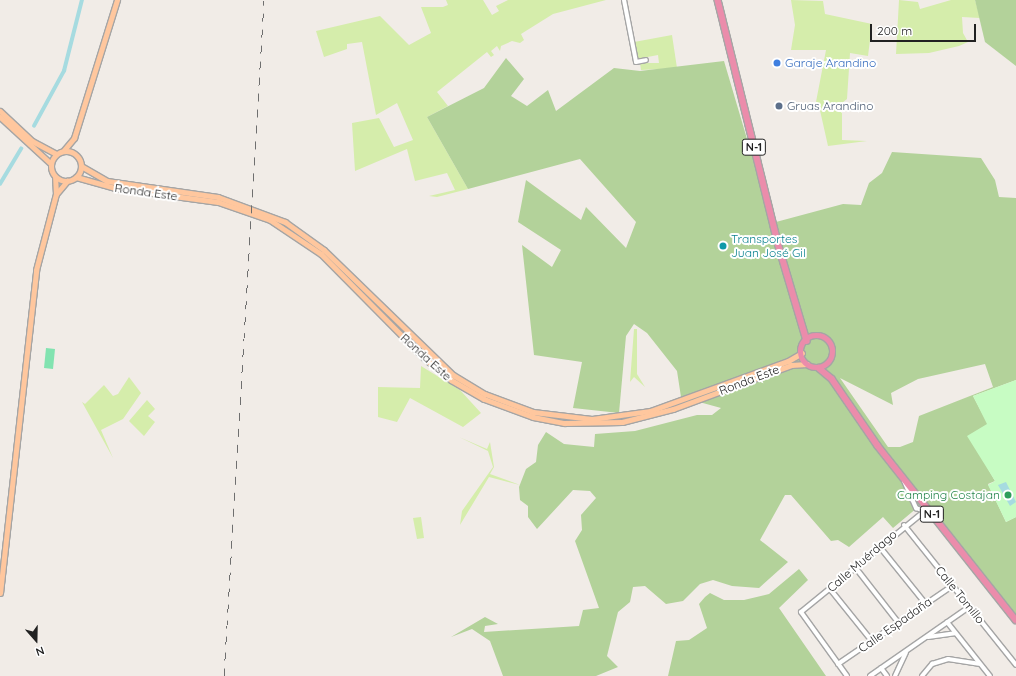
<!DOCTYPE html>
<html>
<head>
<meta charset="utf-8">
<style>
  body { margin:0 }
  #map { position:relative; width:1016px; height:676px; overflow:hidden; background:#f1ece7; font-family:Quicksand,sans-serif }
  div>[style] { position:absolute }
  .grass>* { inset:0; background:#d5edab }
  .forest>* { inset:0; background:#b3d29a }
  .park>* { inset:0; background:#c7fcc3 }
  .pitch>* { inset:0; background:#82e3b0 }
  .water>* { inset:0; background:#a6dbe0 }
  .canal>* { height:3.5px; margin:-1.75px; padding:0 1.75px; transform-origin:1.75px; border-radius:1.75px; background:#a6dbe0 }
  .roads { filter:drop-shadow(1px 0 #a5a5a5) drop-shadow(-1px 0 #a5a5a5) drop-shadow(0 1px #a5a5a5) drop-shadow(0 -1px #a5a5a5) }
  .minor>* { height:4px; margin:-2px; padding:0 2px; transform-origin:2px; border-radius:2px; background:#fff }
  .major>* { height:5px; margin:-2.5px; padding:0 2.5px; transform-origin:2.5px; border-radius:2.5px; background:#ffc79e }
  .major>.ring { margin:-2.5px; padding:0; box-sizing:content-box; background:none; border:5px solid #ffc79e; border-radius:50% }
  .highway>* { height:5.5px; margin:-2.75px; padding:0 2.75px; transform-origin:2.75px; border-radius:2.75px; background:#eb8cab }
  .highway>.ring { margin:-2.75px; padding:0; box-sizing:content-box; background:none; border:5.5px solid #eb8cab; border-radius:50% }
  .rail>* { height:1px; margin-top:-0.5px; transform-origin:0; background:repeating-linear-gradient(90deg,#6f6f6f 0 8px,transparent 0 16px) }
  .dots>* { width:11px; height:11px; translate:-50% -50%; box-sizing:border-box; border:2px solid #fff; border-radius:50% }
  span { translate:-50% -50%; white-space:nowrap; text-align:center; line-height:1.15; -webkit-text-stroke:4px #fff; paint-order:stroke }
  .shield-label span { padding:1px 3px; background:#fff; border:1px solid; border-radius:3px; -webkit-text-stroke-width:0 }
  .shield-label { font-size:11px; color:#212121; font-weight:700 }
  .shop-label { font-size:12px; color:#366cbe }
  .left { translate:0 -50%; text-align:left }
  .service-label { font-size:12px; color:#4e5e75 }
  .street-label { font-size:12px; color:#212121 }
  .culture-label { font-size:12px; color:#0d838f }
  .leisure-label { font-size:12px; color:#27864d }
  .right { translate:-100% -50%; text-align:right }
  .north { position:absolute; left:16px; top:620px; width:40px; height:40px; -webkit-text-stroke:3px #fff; paint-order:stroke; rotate:160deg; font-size:11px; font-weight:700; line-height:16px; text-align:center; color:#212121 }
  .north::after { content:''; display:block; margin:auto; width:14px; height:18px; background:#212121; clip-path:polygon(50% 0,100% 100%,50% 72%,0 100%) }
  .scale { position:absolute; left:870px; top:24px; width:106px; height:18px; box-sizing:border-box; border:2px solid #212121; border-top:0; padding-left:5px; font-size:12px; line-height:14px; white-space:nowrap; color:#212121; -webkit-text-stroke:3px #fff; paint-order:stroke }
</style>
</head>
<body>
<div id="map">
  <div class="grass">
    <i style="clip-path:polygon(446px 0,483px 0,492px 15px,499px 11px,496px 6px,508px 0,606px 0,553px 14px,521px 34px,524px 40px,520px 43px,512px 41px,501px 46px,500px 51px,497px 46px,491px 51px,494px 55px,491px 57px,487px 52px,437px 92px,448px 106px,427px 117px,468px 189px,437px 197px,429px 196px,455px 190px,447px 173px,415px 181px,407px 149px,355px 171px,352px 123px,379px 118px,394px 147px,413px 140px,397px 103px,376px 115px,362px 42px,347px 44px,347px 49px,324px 57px,316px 31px,380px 16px,409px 45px,431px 33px,421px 7px,443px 7px,448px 5px)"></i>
    <i style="clip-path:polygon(791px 0,823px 1px,825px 14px,872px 24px,868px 56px,850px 53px,847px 99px,842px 103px,842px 140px,867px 141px,828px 146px,819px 106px,815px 107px,826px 50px,791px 50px,795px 25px)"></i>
    <i style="clip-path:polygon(899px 0,918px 2px,920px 9px,951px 0,975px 0,980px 18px,962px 17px,963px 33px,968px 42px,959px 46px,929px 53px,896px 54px)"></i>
    <i style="clip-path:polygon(672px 35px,677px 68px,641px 70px,640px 63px,659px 63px,658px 55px,637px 59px,634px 42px)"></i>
    <i style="clip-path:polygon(634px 329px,637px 329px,637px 374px,645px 387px,634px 377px,630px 382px)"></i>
    <i style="clip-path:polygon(421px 366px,460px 390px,481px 413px,463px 427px,410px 398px,397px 422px,378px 417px,378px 387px,420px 388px)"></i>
    <i style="clip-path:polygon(129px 377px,141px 393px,123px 419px,101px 430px,113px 458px,82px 402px,85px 404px,104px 385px,113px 396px,118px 394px)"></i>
    <i style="clip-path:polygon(147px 400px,155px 409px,148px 416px,155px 422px,144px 436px,129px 421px)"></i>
    <i style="clip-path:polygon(459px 437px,487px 449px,490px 442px,494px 467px,490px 474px,520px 485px,489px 477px,460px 525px,462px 511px,493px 467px,488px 451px)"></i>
    <i style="clip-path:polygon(421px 517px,424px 538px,417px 539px,413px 518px)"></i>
  </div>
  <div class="forest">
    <i style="clip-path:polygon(975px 0,1016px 0,1016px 66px,985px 42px)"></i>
    <i style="clip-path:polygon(evenodd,506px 58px,524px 79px,511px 96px,527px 106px,548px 90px,556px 111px,614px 68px,640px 71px,724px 61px,789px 281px,776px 222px,843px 204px,861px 205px,869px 183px,882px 173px,892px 152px,981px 158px,995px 180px,999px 197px,1016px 198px,1016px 380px,973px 396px,988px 424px,987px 467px,995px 481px,988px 484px,1006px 522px,1016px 517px,1016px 620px,924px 502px,893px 528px,883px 517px,849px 547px,838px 540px,831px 541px,791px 495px,785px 495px,760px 540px,788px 562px,759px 588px,732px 586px,713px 580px,700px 584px,683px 601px,666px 604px,645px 586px,633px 587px,630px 602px,618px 612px,607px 656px,618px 667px,596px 676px,503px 676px,490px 641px,472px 629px,451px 637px,485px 617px,498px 624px,485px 626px,484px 632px,579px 626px,583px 610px,599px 608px,575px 541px,582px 530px,581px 515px,596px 498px,590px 491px,573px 490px,537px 529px,528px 517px,528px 506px,520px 500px,519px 487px,526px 469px,536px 462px,538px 445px,546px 432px,564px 444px,594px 447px,595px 434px,635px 431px,697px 415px,712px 415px,721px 408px,681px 397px,677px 371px,647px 333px,634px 324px,626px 336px,619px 413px,573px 408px,582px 362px,534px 355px,522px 245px,552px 267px,561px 250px,518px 222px,526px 180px,581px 220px,586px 207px,626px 248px,636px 222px,580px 159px,468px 189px,427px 117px,484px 88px,506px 58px,985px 364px,993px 387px,919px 416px,913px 442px,900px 447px,888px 447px,840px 378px,893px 405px,891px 393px,918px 379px,985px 364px)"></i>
    <i style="clip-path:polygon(799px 569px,808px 580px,779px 608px,826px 676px,668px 676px,676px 641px,689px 640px,707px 628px,699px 604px,705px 597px,710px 593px,724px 600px,744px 600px,769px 594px)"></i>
  </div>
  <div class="park">
    <i style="clip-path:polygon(1016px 380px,1016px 517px,1006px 522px,988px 485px,995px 481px,967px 436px,987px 424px,973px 396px)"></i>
  </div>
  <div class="pitch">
    <i style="clip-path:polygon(46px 348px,55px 349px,53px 369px,44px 368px)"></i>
  </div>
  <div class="water">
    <i style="clip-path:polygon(1006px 482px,1016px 502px,1010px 506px,998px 485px)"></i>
  </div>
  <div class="canal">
    <i style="left:34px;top:126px;width:63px;rotate:-61.4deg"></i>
    <i style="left:64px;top:71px;width:73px;rotate:-75.8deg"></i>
    <i style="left:0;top:184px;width:41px;rotate:-59deg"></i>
  </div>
  <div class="roads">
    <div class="minor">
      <i style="left:624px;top:0;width:63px;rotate:79deg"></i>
      <i style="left:636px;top:62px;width:10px;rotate:-11deg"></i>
      <i style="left:904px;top:481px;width:30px;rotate:66deg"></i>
      <i style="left:916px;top:508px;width:9px;rotate:21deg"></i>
      <i style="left:904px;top:525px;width:179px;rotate:51.3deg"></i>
      <i style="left:879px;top:546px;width:73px;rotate:51.1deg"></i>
      <i style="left:855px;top:567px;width:70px;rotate:52deg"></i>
      <i style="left:830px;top:589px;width:67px;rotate:51.1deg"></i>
      <i style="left:947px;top:622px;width:69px;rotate:51.5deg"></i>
      <i style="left:928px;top:637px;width:27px;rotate:-8deg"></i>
      <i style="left:838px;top:664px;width:138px;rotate:-34.4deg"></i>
      <i style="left:881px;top:668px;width:10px;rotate:53deg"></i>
      <i style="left:847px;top:676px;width:79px;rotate:-125.7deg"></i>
      <i style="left:801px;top:612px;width:160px;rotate:-39.2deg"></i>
      <i style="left:870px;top:676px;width:121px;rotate:-34.9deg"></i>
      <i style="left:895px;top:676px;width:26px;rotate:-65deg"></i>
      <i style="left:922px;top:676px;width:16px;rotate:-50deg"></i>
      <i style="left:932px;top:664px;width:17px;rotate:-17deg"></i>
      <i style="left:948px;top:659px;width:31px;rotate:9deg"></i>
    </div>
    <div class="major">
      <i style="left:0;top:111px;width:44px;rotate:43.2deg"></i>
      <i style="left:32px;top:141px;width:27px;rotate:28deg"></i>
      <i style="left:0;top:117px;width:68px;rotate:42.6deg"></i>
      <i style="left:64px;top:150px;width:16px;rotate:-50deg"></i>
      <i style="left:74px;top:138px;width:145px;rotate:-72.7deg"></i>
      <i class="ring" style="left:51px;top:151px;width:25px;height:25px"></i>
      <i style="left:81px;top:166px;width:30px;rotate:30deg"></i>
      <i style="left:107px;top:181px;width:112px;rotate:8.2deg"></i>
      <i style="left:218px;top:197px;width:72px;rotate:20.5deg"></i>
      <i style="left:285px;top:222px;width:48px;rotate:35.7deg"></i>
      <i style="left:324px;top:250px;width:180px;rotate:44.1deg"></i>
      <i style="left:453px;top:375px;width:37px;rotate:31deg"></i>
      <i style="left:485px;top:394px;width:51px;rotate:20.6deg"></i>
      <i style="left:533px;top:412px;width:59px;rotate:6.8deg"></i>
      <i style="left:592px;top:419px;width:59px;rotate:-7.9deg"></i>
      <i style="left:650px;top:411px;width:147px;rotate:-19.9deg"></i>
      <i style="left:788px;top:361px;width:16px;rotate:-30deg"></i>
      <i style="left:76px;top:177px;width:41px;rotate:15.8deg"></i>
      <i style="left:115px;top:188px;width:104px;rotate:7.7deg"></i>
      <i style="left:218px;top:202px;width:55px;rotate:19.1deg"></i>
      <i style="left:270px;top:220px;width:61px;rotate:33.7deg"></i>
      <i style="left:321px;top:254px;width:146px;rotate:45.3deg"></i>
      <i style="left:424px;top:358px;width:35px;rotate:39deg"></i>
      <i style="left:451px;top:380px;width:38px;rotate:30deg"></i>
      <i style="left:484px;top:399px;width:52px;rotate:20.2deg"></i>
      <i style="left:533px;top:417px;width:32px;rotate:11deg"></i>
      <i style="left:564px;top:423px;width:58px;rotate:-1deg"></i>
      <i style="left:622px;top:422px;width:53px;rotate:-14.3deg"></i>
      <i style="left:673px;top:409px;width:126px;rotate:-20.4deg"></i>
      <i style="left:791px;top:365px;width:16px;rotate:-4deg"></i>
      <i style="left:57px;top:193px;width:16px;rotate:-50deg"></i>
      <i style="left:0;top:593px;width:325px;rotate:-83.6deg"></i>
      <i style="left:36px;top:270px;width:79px;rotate:-75.3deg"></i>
      <i style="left:56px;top:194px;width:17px;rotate:-93deg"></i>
    </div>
    <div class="highway">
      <i style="left:718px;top:0;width:250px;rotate:76.1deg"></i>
      <i style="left:778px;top:243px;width:102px;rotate:73.5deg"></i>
      <i class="ring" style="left:801px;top:336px;width:26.5px;height:26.5px"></i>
      <i style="left:819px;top:368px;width:17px;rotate:40deg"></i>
      <i style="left:832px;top:379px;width:81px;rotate:55.5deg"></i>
      <i style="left:878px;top:446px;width:222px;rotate:51.6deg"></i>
    </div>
  </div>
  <div class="rail">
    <i style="left:224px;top:676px;width:677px;rotate:-86.61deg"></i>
  </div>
  <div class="dots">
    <i style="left:777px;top:63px;background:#3f7fe0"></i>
    <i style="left:779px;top:106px;background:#5c6f8a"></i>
    <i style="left:723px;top:246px;background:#0f9aa8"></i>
    <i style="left:1008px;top:495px;background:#2e9e5b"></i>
  </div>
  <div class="shield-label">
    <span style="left:754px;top:147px">N-1</span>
    <span style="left:932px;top:514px">N-1</span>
  </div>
  <div class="shop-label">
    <span class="left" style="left:785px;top:63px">Garaje Arandino</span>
  </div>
  <div class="service-label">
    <span class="left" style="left:787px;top:106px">Gruas Arandino</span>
  </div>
  <div class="street-label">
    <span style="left:146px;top:192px;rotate:8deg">Ronda Este</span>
    <span style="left:426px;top:357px;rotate:42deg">Ronda Este</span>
    <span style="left:749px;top:380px;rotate:-21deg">Ronda Este</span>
    <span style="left:862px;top:561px;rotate:-41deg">Calle Muérdago</span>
    <span style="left:960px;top:595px;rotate:51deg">Calle Tomillo</span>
    <span style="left:895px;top:625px;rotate:-35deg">Calle Espadaña</span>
  </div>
  <div class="culture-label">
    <span class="left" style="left:731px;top:246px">Transportes<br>Juan José Gil</span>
  </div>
  <div class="leisure-label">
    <span class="right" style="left:1000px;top:495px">Camping Costajan</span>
  </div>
  <div class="north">N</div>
  <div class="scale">200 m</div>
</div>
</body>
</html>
